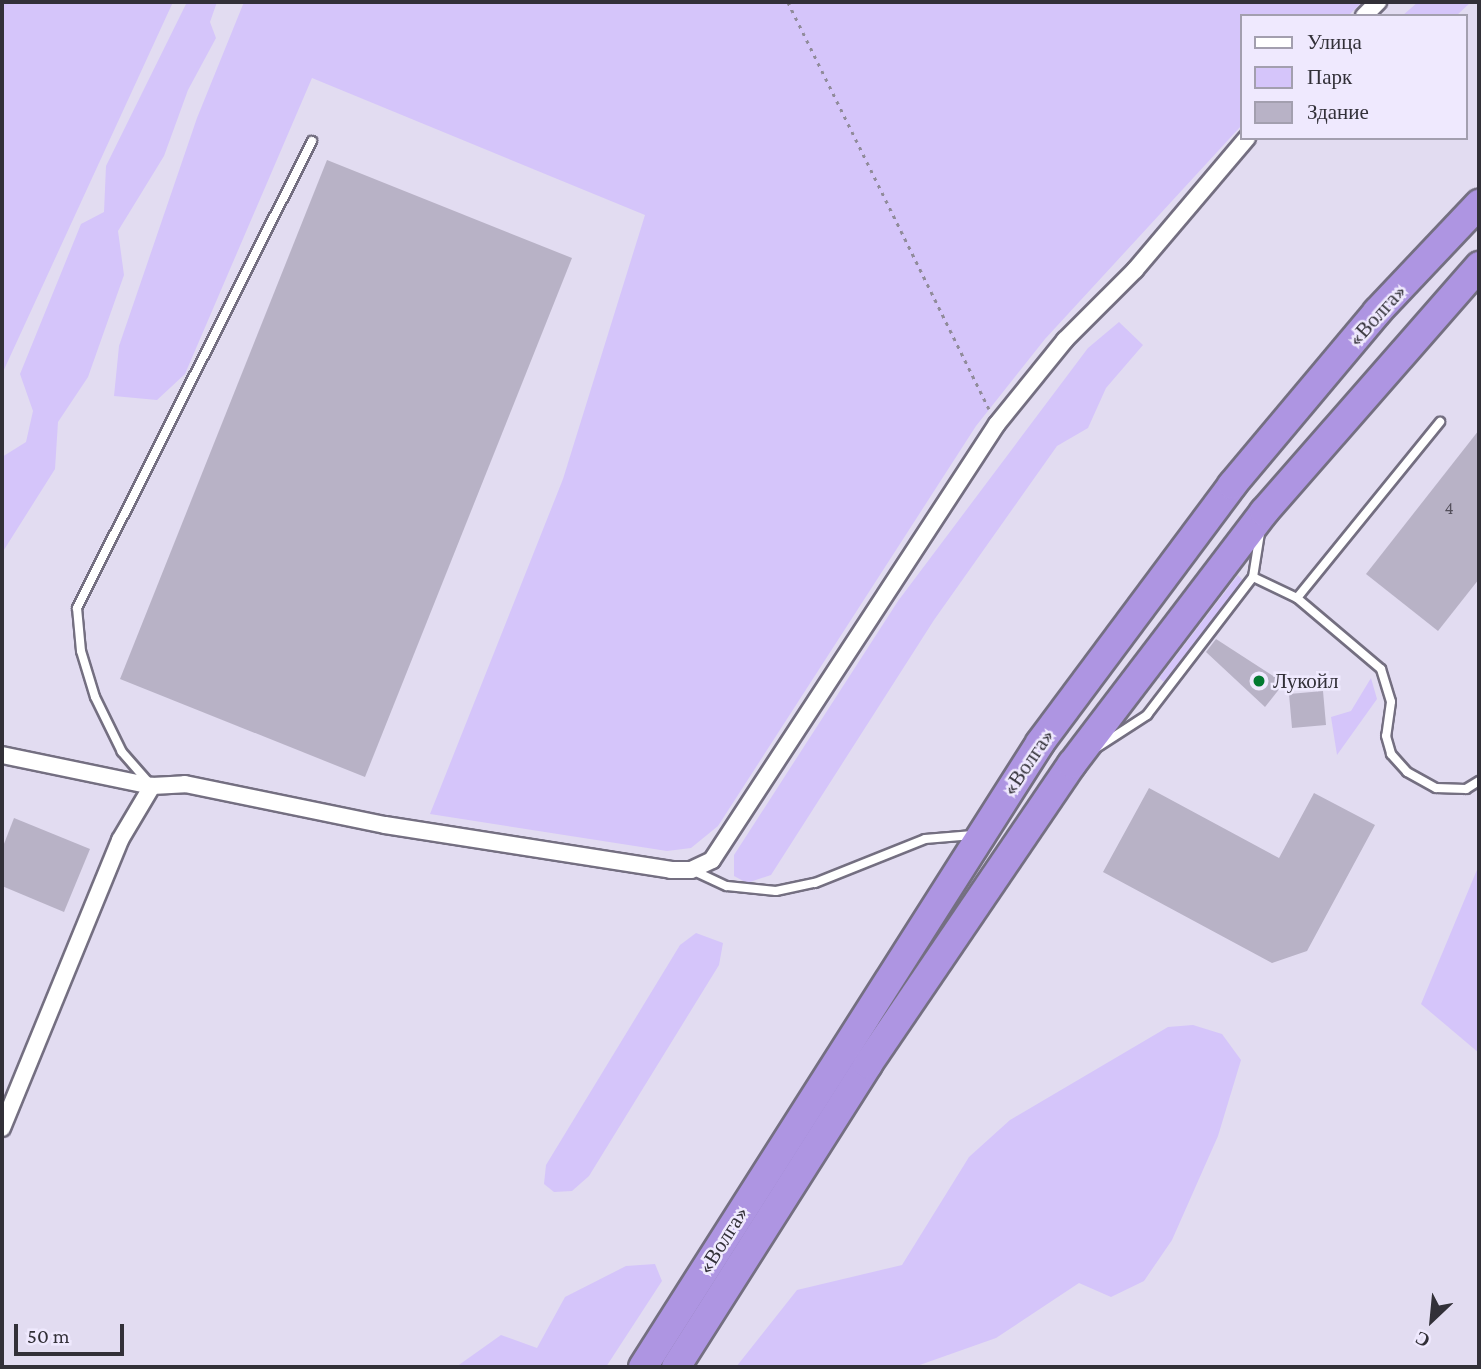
<!DOCTYPE html>
<html>
<head>
<meta charset="utf-8">
<style>
  body { margin:0 }
  #map { position:relative; width:1481px; height:1369px; overflow:hidden; background:#e2dcf1; font-family:"Crimson Pro",serif }
  div>[style] { position:absolute }
  .green>* { inset:0; background:#d5c5fa }
  .building>* { inset:0; background:#b8b2c6 }
  .path>* { height:2.5px; margin-top:-1.25px; transform-origin:0; background:repeating-linear-gradient(90deg,#908b9a 0 3.5px,transparent 0 8.5px) }
  .roads { filter:drop-shadow(2px 0 #746f81) drop-shadow(-2px 0 #746f81) drop-shadow(0 2px #746f81) drop-shadow(0 -2px #746f81) }
  .lane>* { height:8px; margin:-4px; padding:0 4px; transform-origin:4px; border-radius:4px; background:#fff }
  .street>* { height:16px; margin:-8px; padding:0 8px; transform-origin:8px; border-radius:8px; background:#fff }
  .highway>* { height:28px; margin:-14px; padding:0 14px; transform-origin:14px; border-radius:14px; background:#ae95e2 }
  .dots>* { width:19px; height:19px; translate:-50% -50%; box-sizing:border-box; border:4px solid #efe9fe; border-radius:50% }
  span { translate:-50% -50%; white-space:nowrap; text-align:center; line-height:1.15; -webkit-text-stroke:5px #efe9fe; paint-order:stroke }
  .number-label { font-size:18px; color:#54505c }
  .number-label span { -webkit-text-stroke-width:0 }
  .street-label { font-size:21px; color:#323038 }
  .poi-label { font-size:21px; color:#323038 }
  .left { translate:0 -50%; text-align:left }
  .frame { position:absolute; inset:0; border:4px solid #323038; pointer-events:none }
  .legend { position:absolute; left:1240px; top:14px; width:228px; height:126px; box-sizing:border-box; background:#efe9fe; border:2px solid #a39faf; margin:0; padding:9px 12px; list-style:none; font-size:21px; color:#323038 }
  .legend li { display:flex; align-items:center; gap:14px; height:35px }
  .legend b { width:35px; border:2px solid #a39faf }
  .north { position:absolute; left:1397px; top:1285px; width:70px; height:70px; -webkit-text-stroke:5px #efe9fe; paint-order:stroke; rotate:206deg; font-size:19px; font-weight:700; line-height:28px; text-align:center; color:#323038 }
  .north::after { content:''; display:block; margin:auto; width:24px; height:32px; background:#323038; clip-path:polygon(50% 0,100% 100%,50% 72%,0 100%) }
  .scale { position:absolute; left:14px; top:1324px; width:110px; height:32px; box-sizing:border-box; border:4px solid #323038; border-top:0; padding-left:9px; font-size:21px; line-height:24px; white-space:nowrap; color:#323038; -webkit-text-stroke:5px #efe9fe; paint-order:stroke }
</style>
</head>
<body>
<div id="map">
  <div class="green">
    <i style="clip-path:polygon(2px 2px,173px 2px,2px 374px)"></i>
    <i style="clip-path:polygon(187px 2px,217px 2px,210px 22px,216px 38px,188px 90px,164px 156px,118px 231px,124px 275px,88px 377px,58px 422px,55px 469px,2px 553px,2px 457px,26px 442px,33px 411px,20px 374px,81px 224px,104px 212px,106px 166px)"></i>
    <i style="clip-path:polygon(244px 2px,1362px 2px,1348px 16px,1241px 16px,1241px 126px,1045px 339px,976px 426px,718px 826px,691px 848px,667px 851px,430px 814px,563px 479px,645px 215px,312px 78px,185px 374px,157px 400px,114px 396px,119px 346px,197px 118px)"></i>
    <i style="clip-path:polygon(1418px 2px,1471px 2px,1456px 16px,1402px 16px)"></i>
    <i style="clip-path:polygon(1119px 322px,1143px 345px,1106px 388px,1088px 428px,1057px 446px,934px 620px,771px 875px,747px 883px,734px 876px,734px 855px,898px 601px,1088px 348px)"></i>
    <i style="clip-path:polygon(1238px 575px,1243px 580px,1164px 682px,1159px 678px)"></i>
    <i style="clip-path:polygon(1371px 678px,1377px 699px,1337px 755px,1331px 717px,1351px 711px)"></i>
    <i style="clip-path:polygon(1479px 865px,1479px 1053px,1421px 1004px)"></i>
    <i style="clip-path:polygon(696px 933px,723px 943px,719px 965px,589px 1176px,572px 1191px,554px 1192px,544px 1184px,546px 1165px,680px 945px)"></i>
    <i style="clip-path:polygon(1193px 1025px,1222px 1034px,1241px 1060px,1218px 1136px,1172px 1240px,1144px 1281px,1111px 1297px,1079px 1283px,996px 1338px,914px 1367px,736px 1367px,797px 1290px,902px 1265px,969px 1157px,1010px 1120px,1168px 1027px)"></i>
    <i style="clip-path:polygon(655px 1264px,662px 1281px,606px 1367px,456px 1367px,501px 1335px,537px 1348px,565px 1297px,626px 1266px)"></i>
  </div>
  <div class="building">
    <i style="clip-path:polygon(327px 160px,572px 258px,365px 777px,120px 679px)"></i>
    <i style="clip-path:polygon(1479px 430px,1479px 579px,1438px 631px,1366px 574px)"></i>
    <i style="clip-path:polygon(1216px 639px,1284px 683px,1265px 707px,1206px 652px)"></i>
    <i style="clip-path:polygon(1323px 691px,1326px 725px,1292px 728px,1289px 694px)"></i>
    <i style="clip-path:polygon(1149px 788px,1279px 858px,1314px 793px,1375px 825px,1307px 951px,1272px 963px,1103px 872px)"></i>
    <i style="clip-path:polygon(14px 818px,90px 849px,64px 912px,2px 886px,2px 849px)"></i>
  </div>
  <div class="path">
    <i style="left:788px;top:2px;width:454px;rotate:63.7deg"></i>
  </div>
  <div class="roads">
    <div class="lane">
      <i style="left:1253px;top:577px;width:49px;rotate:25.5deg"></i>
      <i style="left:1297px;top:598px;width:110px;rotate:40.2deg"></i>
      <i style="left:1381px;top:669px;width:34px;rotate:73deg"></i>
      <i style="left:1391px;top:702px;width:34px;rotate:98deg"></i>
      <i style="left:1386px;top:736px;width:19px;rotate:74deg"></i>
      <i style="left:1391px;top:754px;width:24px;rotate:48deg"></i>
      <i style="left:1407px;top:772px;width:33px;rotate:29deg"></i>
      <i style="left:1436px;top:788px;width:30px;rotate:2deg"></i>
      <i style="left:1466px;top:789px;width:15px;rotate:-32deg"></i>
      <i style="left:1297px;top:598px;width:227px;rotate:-50.9deg"></i>
      <i style="left:1098px;top:747px;width:59px;rotate:-33.1deg"></i>
      <i style="left:1147px;top:715px;width:174px;rotate:-52.5deg"></i>
      <i style="left:1253px;top:577px;width:45px;rotate:-81deg"></i>
      <i style="left:150px;top:784px;width:43px;rotate:-131.2deg"></i>
      <i style="left:122px;top:752px;width:61px;rotate:-116.1deg"></i>
      <i style="left:95px;top:697px;width:48px;rotate:-106.9deg"></i>
      <i style="left:81px;top:651px;width:43px;rotate:-95.3deg"></i>
      <i style="left:77px;top:608px;width:523px;rotate:-63.29deg"></i>
      <i style="left:692px;top:870px;width:38px;rotate:25deg"></i>
      <i style="left:727px;top:886px;width:49px;rotate:5.8deg"></i>
      <i style="left:776px;top:891px;width:40px;rotate:-12deg"></i>
      <i style="left:815px;top:883px;width:118px;rotate:-21.8deg"></i>
      <i style="left:925px;top:839px;width:48px;rotate:-4.8deg"></i>
    </div>
    <div class="street">
      <i style="left:1364px;top:16px;width:20px;rotate:-45deg"></i>
      <i style="left:2px;top:755px;width:153px;rotate:11.7deg"></i>
      <i style="left:2px;top:1128px;width:311px;rotate:-67.7deg"></i>
      <i style="left:120px;top:840px;width:63px;rotate:-59.3deg"></i>
      <i style="left:152px;top:786px;width:33px;rotate:-3deg"></i>
      <i style="left:185px;top:784px;width:204px;rotate:11.6deg"></i>
      <i style="left:385px;top:825px;width:290px;rotate:8.9deg"></i>
      <i style="left:671px;top:870px;width:20px"></i>
      <i style="left:691px;top:870px;width:23px;rotate:-25deg"></i>
      <i style="left:712px;top:860px;width:521px;rotate:-56.83deg"></i>
      <i style="left:997px;top:424px;width:108px;rotate:-51deg"></i>
      <i style="left:1065px;top:340px;width:99px;rotate:-45deg"></i>
      <i style="left:1135px;top:270px;width:173px;rotate:-49.7deg"></i>
    </div>
    <div class="highway">
      <i style="left:643px;top:1367px;width:740px;rotate:-57.53deg"></i>
      <i style="left:1040px;top:743px;width:322px;rotate:-53.3deg"></i>
      <i style="left:1232px;top:485px;width:226px;rotate:-50deg"></i>
      <i style="left:1377px;top:312px;width:149px;rotate:-46.6deg"></i>
      <i style="left:676px;top:1367px;width:359px;rotate:-57.6deg"></i>
      <i style="left:868px;top:1064px;width:363px;rotate:-55.8deg"></i>
      <i style="left:1072px;top:764px;width:317px;rotate:-52.7deg"></i>
      <i style="left:1264px;top:512px;width:327px;rotate:-48.8deg"></i>
    </div>
  </div>
  <div class="dots">
    <i style="left:1259px;top:681px;background:#027930"></i>
  </div>
  <div class="number-label">
    <span style="left:1449px;top:508px">4</span>
  </div>
  <div class="street-label">
    <span style="left:1377px;top:315px;rotate:-48deg">«Волга»</span>
    <span style="left:1028px;top:762px;rotate:-56deg">«Волга»</span>
    <span style="left:723px;top:1240px;rotate:-58deg">«Волга»</span>
  </div>
  <div class="poi-label">
    <span class="left" style="left:1273px;top:681px">Лукойл</span>
  </div>
  <div class="frame"></div>
  <ul class="legend">
  <li><b style="height:9px;background:#fff"></b>Улица</li>
  <li><b style="height:19px;background:#d5c5fa"></b>Парк</li>
  <li><b style="height:19px;background:#b8b2c6"></b>Здание</li>
  </ul>
  <div class="north">С</div>
  <div class="scale">50 m</div>
</div>
</body>
</html>
